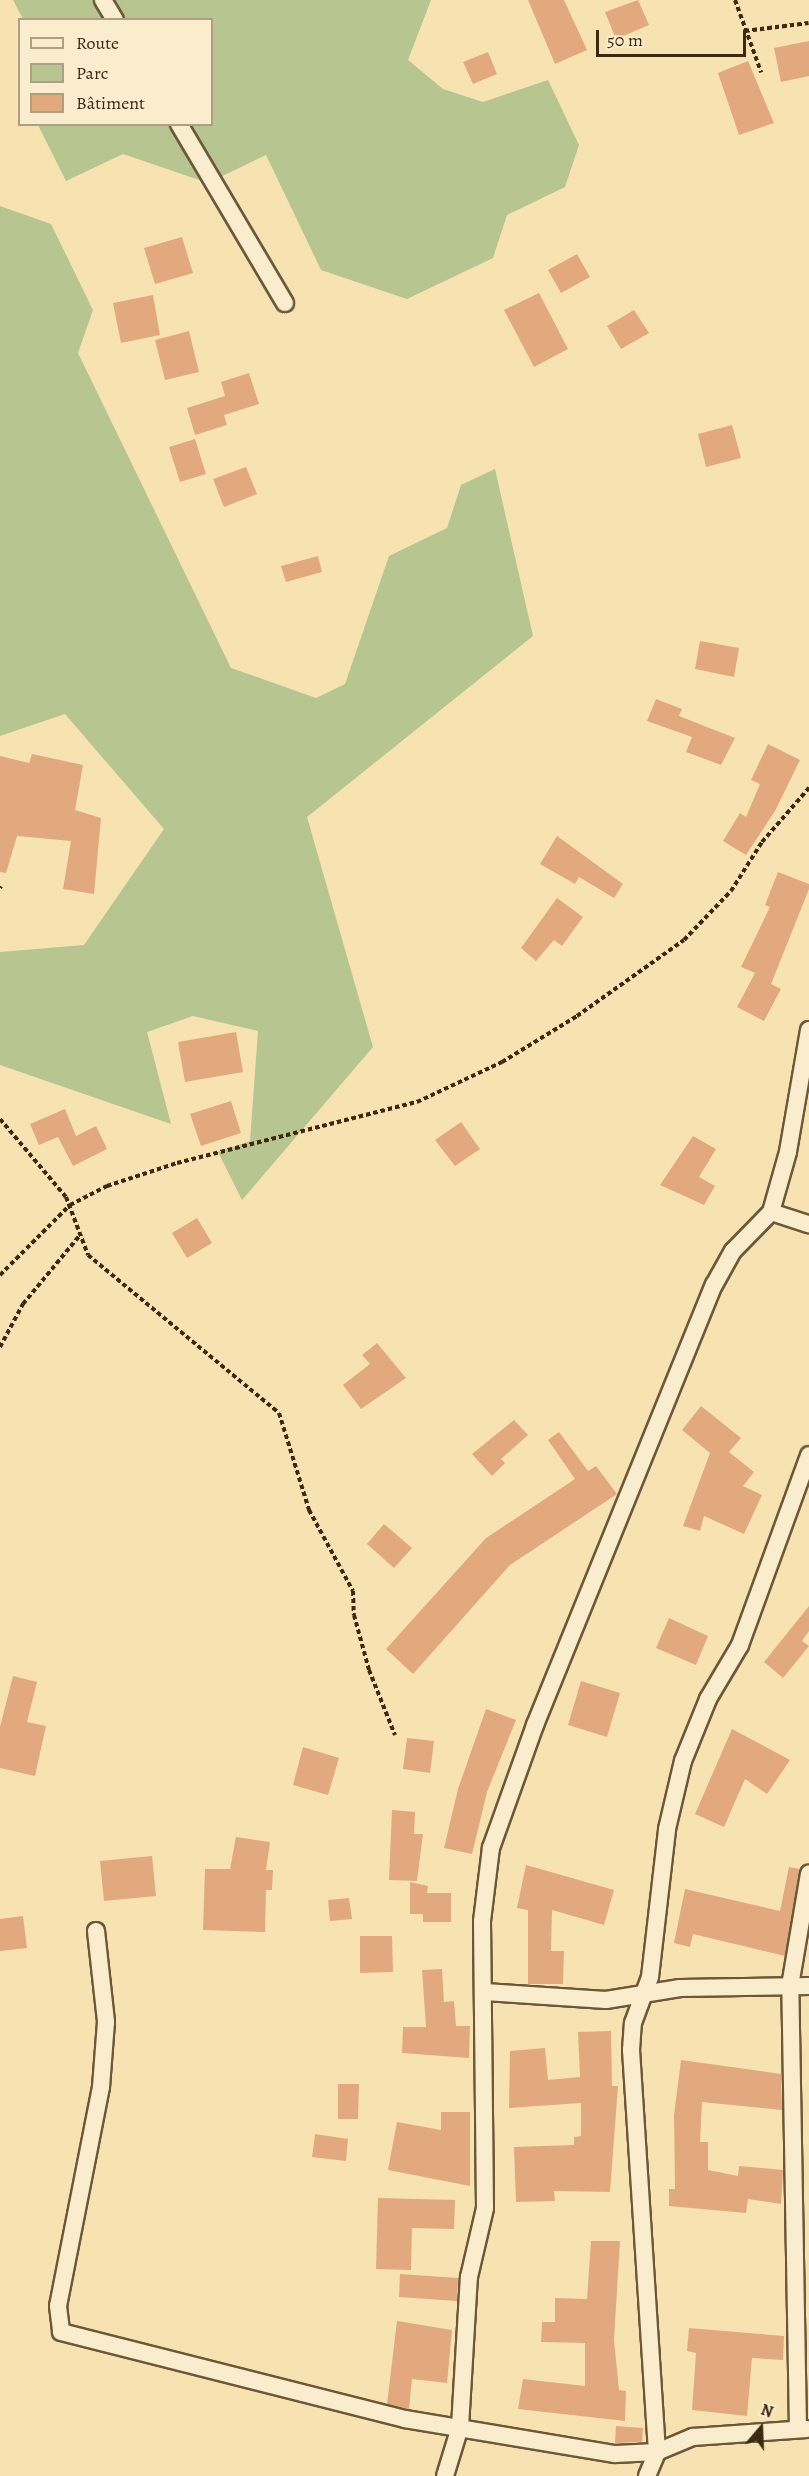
<!DOCTYPE html>
<html>
<head>
<meta charset="utf-8">
<style>
  body { margin:0 }
  #map { position:relative; width:809px; height:2476px; overflow:hidden; background:#f7e3b2; font-family:Alegreya,serif }
  div>[style] { position:absolute }
  .green>* { inset:0; background:#b7c590 }
  .building>* { inset:0; background:#e2a97f }
  .path>* { height:4px; margin-top:-2px; transform-origin:0; background:repeating-linear-gradient(90deg,#3d2911 0 4.5px,transparent 0 7.5px) }
  .roads { filter:drop-shadow(2px 0 #6c5839) drop-shadow(-2px 0 #6c5839) drop-shadow(0 2px #6c5839) drop-shadow(0 -2px #6c5839) }
  .minor>* { height:16px; margin:-8px; padding:0 8px; transform-origin:8px; border-radius:8px; background:#faedcd }
  span { translate:-50% -50%; white-space:nowrap; text-align:center; line-height:1.15; -webkit-text-stroke:6px #faedcd; paint-order:stroke }
  .legend { position:absolute; left:18px; top:18px; width:195px; height:108px; box-sizing:border-box; background:#faedcd; border:2px solid #ae9f82; margin:0; padding:8px 10px; list-style:none; font-size:18px; color:#3d2911 }
  .legend li { display:flex; align-items:center; gap:12px; height:30px }
  .legend b { width:30px; border:2px solid #ae9f82 }
  .north { position:absolute; left:731px; top:2398px; width:60px; height:60px; -webkit-text-stroke:4px #faedcd; paint-order:stroke; rotate:19deg; font-size:16px; font-weight:700; line-height:24px; text-align:center; color:#3d2911 }
  .north::after { content:''; display:block; margin:auto; width:21px; height:27px; background:#3d2911; clip-path:polygon(50% 0,100% 100%,50% 72%,0 100%) }
  .scale { position:absolute; left:596px; top:30px; width:150px; height:27px; box-sizing:border-box; border:3px solid #3d2911; border-top:0; padding-left:8px; font-size:18px; line-height:21px; white-space:nowrap; color:#3d2911; -webkit-text-stroke:4px #faedcd; paint-order:stroke }
</style>
</head>
<body>
<div id="map">
  <div class="green">
    <i style="clip-path:polygon(13px 0,431px 0,408px 60px,443px 89px,483px 102px,548px 80px,579px 145px,565px 187px,507px 215px,493px 258px,407px 299px,321px 270px,266px 155px,208px 183px,123px 154px,66px 181px,38px 125px,212px 124px,212px 20px,23px 19px)"></i>
    <i style="clip-path:polygon(0 206px,51px 224px,93px 310px,78px 353px,231px 668px,316px 698px,345px 684px,389px 556px,447px 528px,461px 485px,495px 469px,533px 636px,307px 817px,373px 1047px,242px 1200px,218px 1152px,250px 1141px,258px 1031px,193px 1016px,147px 1032px,171px 1124px,0 1065px,0 952px,84px 945px,164px 829px,65px 714px,0 736px)"></i>
  </div>
  <div class="building">
    <i style="clip-path:polygon(528px 0,564px 0,587px 50px,555px 64px)"></i>
    <i style="clip-path:polygon(638px 0,649px 25px,616px 39px,605px 12px)"></i>
    <i style="clip-path:polygon(809px 41px,809px 76px,781px 82px,774px 48px)"></i>
    <i style="clip-path:polygon(488px 52px,497px 74px,473px 84px,463px 62px)"></i>
    <i style="clip-path:polygon(748px 61px,774px 123px,739px 135px,718px 73px)"></i>
    <i style="clip-path:polygon(182px 237px,193px 273px,155px 284px,144px 248px)"></i>
    <i style="clip-path:polygon(577px 254px,590px 277px,561px 293px,548px 270px)"></i>
    <i style="clip-path:polygon(539px 293px,568px 349px,534px 367px,504px 310px)"></i>
    <i style="clip-path:polygon(153px 295px,160px 335px,121px 343px,113px 303px)"></i>
    <i style="clip-path:polygon(634px 310px,649px 333px,621px 349px,607px 326px)"></i>
    <i style="clip-path:polygon(189px 331px,199px 372px,165px 380px,155px 340px)"></i>
    <i style="clip-path:polygon(249px 373px,259px 404px,224px 415px,227px 425px,195px 435px,187px 408px,225px 396px,221px 382px)"></i>
    <i style="clip-path:polygon(732px 425px,741px 458px,706px 467px,698px 434px)"></i>
    <i style="clip-path:polygon(195px 439px,206px 474px,180px 482px,169px 447px)"></i>
    <i style="clip-path:polygon(246px 467px,257px 494px,224px 507px,213px 479px)"></i>
    <i style="clip-path:polygon(318px 556px,322px 572px,286px 582px,281px 566px)"></i>
    <i style="clip-path:polygon(700px 641px,739px 648px,734px 677px,695px 669px)"></i>
    <i style="clip-path:polygon(656px 699px,682px 709px,679px 716px,735px 738px,721px 765px,686px 752px,692px 737px,647px 721px)"></i>
    <i style="clip-path:polygon(768px 744px,800px 760px,775px 811px,746px 855px,723px 841px,740px 813px,746px 817px,760px 784px,751px 780px)"></i>
    <i style="clip-path:polygon(32px 754px,83px 765px,75px 810px,101px 818px,94px 894px,63px 889px,71px 841px,17px 836px,6px 873px,0 872px,0 756px,29px 763px)"></i>
    <i style="clip-path:polygon(557px 836px,623px 884px,614px 898px,579px 877px,575px 884px,540px 864px)"></i>
    <i style="clip-path:polygon(778px 872px,809px 884px,809px 889px,771px 984px,781px 989px,764px 1021px,737px 1007px,755px 973px,741px 967px,770px 907px,765px 905px)"></i>
    <i style="clip-path:polygon(557px 898px,583px 917px,562px 946px,554px 940px,536px 961px,521px 948px)"></i>
    <i style="clip-path:polygon(236px 1032px,243px 1072px,185px 1082px,178px 1042px)"></i>
    <i style="clip-path:polygon(231px 1101px,241px 1133px,201px 1146px,190px 1114px)"></i>
    <i style="clip-path:polygon(65px 1109px,76px 1136px,96px 1126px,107px 1149px,73px 1166px,58px 1137px,39px 1145px,30px 1124px)"></i>
    <i style="clip-path:polygon(461px 1122px,480px 1149px,455px 1166px,435px 1140px)"></i>
    <i style="clip-path:polygon(693px 1136px,716px 1149px,699px 1177px,715px 1186px,704px 1205px,660px 1185px)"></i>
    <i style="clip-path:polygon(197px 1218px,212px 1243px,187px 1258px,172px 1233px)"></i>
    <i style="clip-path:polygon(377px 1343px,406px 1378px,361px 1409px,343px 1385px,370px 1364px,362px 1355px)"></i>
    <i style="clip-path:polygon(701px 1406px,741px 1438px,729px 1452px,754px 1472px,743px 1486px,762px 1495px,744px 1534px,704px 1516px,700px 1531px,683px 1526px,710px 1453px,682px 1430px)"></i>
    <i style="clip-path:polygon(514px 1420px,528px 1435px,501px 1459px,505px 1463px,492px 1476px,472px 1454px)"></i>
    <i style="clip-path:polygon(559px 1432px,588px 1471px,596px 1466px,617px 1494px,510px 1565px,413px 1674px,386px 1649px,486px 1538px,575px 1479px,548px 1440px)"></i>
    <i style="clip-path:polygon(384px 1524px,412px 1548px,394px 1568px,367px 1544px)"></i>
    <i style="clip-path:polygon(809px 1606px,809px 1631px,802px 1641px,809px 1646px,783px 1678px,764px 1662px)"></i>
    <i style="clip-path:polygon(669px 1618px,708px 1636px,696px 1665px,656px 1648px)"></i>
    <i style="clip-path:polygon(13px 1676px,37px 1682px,27px 1722px,46px 1726px,35px 1776px,0 1768px,0 1727px)"></i>
    <i style="clip-path:polygon(581px 1681px,620px 1693px,607px 1737px,568px 1725px)"></i>
    <i style="clip-path:polygon(486px 1709px,516px 1720px,487px 1792px,472px 1854px,444px 1848px,458px 1789px)"></i>
    <i style="clip-path:polygon(732px 1729px,790px 1760px,767px 1794px,745px 1779px,724px 1827px,695px 1814px)"></i>
    <i style="clip-path:polygon(407px 1738px,434px 1741px,430px 1773px,403px 1769px)"></i>
    <i style="clip-path:polygon(303px 1747px,339px 1758px,328px 1795px,293px 1785px)"></i>
    <i style="clip-path:polygon(392px 1810px,415px 1812px,414px 1834px,423px 1834px,417px 1881px,389px 1880px)"></i>
    <i style="clip-path:polygon(236px 1837px,270px 1842px,266px 1870px,273px 1870px,272px 1890px,266px 1890px,265px 1932px,203px 1930px,205px 1869px,230px 1869px)"></i>
    <i style="clip-path:polygon(152px 1856px,156px 1896px,104px 1901px,100px 1861px)"></i>
    <i style="clip-path:polygon(526px 1865px,614px 1890px,604px 1925px,552px 1910px,551px 1951px,564px 1951px,563px 1984px,528px 1984px,528px 1910px,517px 1908px)"></i>
    <i style="clip-path:polygon(789px 1867px,800px 1869px,785px 1956px,693px 1934px,690px 1947px,674px 1943px,685px 1889px,780px 1911px)"></i>
    <i style="clip-path:polygon(410px 1882px,428px 1886px,427px 1893px,451px 1893px,451px 1922px,423px 1922px,423px 1914px,410px 1914px)"></i>
    <i style="clip-path:polygon(349px 1898px,352px 1919px,330px 1921px,328px 1900px)"></i>
    <i style="clip-path:polygon(23px 1916px,27px 1948px,0 1951px,0 1919px)"></i>
    <i style="clip-path:polygon(360px 1936px,392px 1936px,393px 1972px,360px 1973px)"></i>
    <i style="clip-path:polygon(442px 1969px,444px 2002px,454px 2001px,456px 2026px,470px 2026px,469px 2058px,402px 2053px,403px 2027px,426px 2027px,422px 1970px)"></i>
    <i style="clip-path:polygon(611px 2031px,612px 2086px,618px 2086px,610px 2192px,554px 2191px,555px 2201px,516px 2202px,514px 2147px,574px 2145px,574px 2137px,581px 2136px,581px 2103px,509px 2108px,510px 2051px,545px 2048px,548px 2080px,580px 2077px,578px 2032px)"></i>
    <i style="clip-path:polygon(681px 2060px,781px 2074px,782px 2110px,702px 2102px,700px 2142px,708px 2142px,708px 2170px,738px 2176px,739px 2166px,783px 2170px,781px 2204px,748px 2199px,746px 2213px,669px 2206px,669px 2189px,675px 2189px,674px 2115px)"></i>
    <i style="clip-path:polygon(338px 2084px,359px 2084px,358px 2119px,338px 2119px)"></i>
    <i style="clip-path:polygon(441px 2112px,470px 2112px,470px 2186px,388px 2170px,397px 2122px,441px 2130px)"></i>
    <i style="clip-path:polygon(315px 2134px,348px 2139px,346px 2161px,312px 2157px)"></i>
    <i style="clip-path:polygon(378px 2198px,455px 2200px,454px 2229px,412px 2228px,411px 2270px,376px 2269px)"></i>
    <i style="clip-path:polygon(591px 2241px,620px 2241px,614px 2340px,619px 2390px,626px 2391px,625px 2421px,518px 2409px,523px 2379px,585px 2386px,585px 2343px,541px 2342px,542px 2322px,555px 2322px,555px 2298px,587px 2299px)"></i>
    <i style="clip-path:polygon(400px 2274px,458px 2278px,457px 2301px,399px 2297px)"></i>
    <i style="clip-path:polygon(397px 2321px,452px 2330px,447px 2383px,412px 2379px,409px 2409px,387px 2404px)"></i>
    <i style="clip-path:polygon(689px 2328px,784px 2336px,783px 2360px,752px 2358px,747px 2416px,692px 2410px,696px 2353px,687px 2351px)"></i>
    <i style="clip-path:polygon(616px 2426px,643px 2428px,642px 2442px,615px 2443px)"></i>
  </div>
  <div class="path">
    <i style="left:735px;top:0;width:77px;rotate:70.1deg"></i>
    <i style="left:745px;top:31px;width:64px;rotate:-7.1deg"></i>
    <i style="left:0;top:888px;width:2px;rotate:-63deg"></i>
    <i style="left:0;top:1119px;width:102px;rotate:49.8deg"></i>
    <i style="left:66px;top:1197px;width:62px;rotate:69.2deg"></i>
    <i style="left:88px;top:1255px;width:248px;rotate:39.6deg"></i>
    <i style="left:279px;top:1413px;width:102px;rotate:72.8deg"></i>
    <i style="left:309px;top:1510px;width:92px;rotate:61.5deg"></i>
    <i style="left:353px;top:1591px;width:24px;rotate:88deg"></i>
    <i style="left:354px;top:1615px;width:57px;rotate:74.7deg"></i>
    <i style="left:369px;top:1670px;width:70px;rotate:68.2deg"></i>
    <i style="left:0;top:1275px;width:99px;rotate:-45deg"></i>
    <i style="left:70px;top:1205px;width:42px;rotate:-27.2deg"></i>
    <i style="left:107px;top:1186px;width:74px;rotate:-18.2deg"></i>
    <i style="left:177px;top:1163px;width:248px;rotate:-14.3deg"></i>
    <i style="left:417px;top:1102px;width:94px;rotate:-25.2deg"></i>
    <i style="left:502px;top:1062px;width:88px;rotate:-31.5deg"></i>
    <i style="left:577px;top:1016px;width:131px;rotate:-35.4deg"></i>
    <i style="left:684px;top:940px;width:68px;rotate:-46.2deg"></i>
    <i style="left:731px;top:891px;width:58px;rotate:-57.7deg"></i>
    <i style="left:762px;top:842px;width:72px;rotate:-49deg"></i>
    <i style="left:0;top:1347px;width:49px;rotate:-61.9deg"></i>
    <i style="left:23px;top:1304px;width:91px;rotate:-50.4deg"></i>
  </div>
  <div class="roads">
    <div class="minor">
      <i style="left:103px;top:0;width:23px;rotate:59deg"></i>
      <i style="left:179px;top:124px;width:208px;rotate:59.4deg"></i>
      <i style="left:809px;top:1030px;width:124px;rotate:99.8deg"></i>
      <i style="left:788px;top:1152px;width:62px;rotate:105.8deg"></i>
      <i style="left:771px;top:1212px;width:40px;rotate:18deg"></i>
      <i style="left:96px;top:1931px;width:92px;rotate:83.7deg"></i>
      <i style="left:106px;top:2022px;width:65px;rotate:94.4deg"></i>
      <i style="left:101px;top:2087px;width:223px;rotate:101.1deg"></i>
      <i style="left:58px;top:2306px;width:26px;rotate:83deg"></i>
      <i style="left:61px;top:2332px;width:355px;rotate:14.2deg"></i>
      <i style="left:405px;top:2419px;width:213px;rotate:9.5deg"></i>
      <i style="left:615px;top:2454px;width:42px;rotate:-2.7deg"></i>
      <i style="left:657px;top:2452px;width:403px;rotate:-93.7deg"></i>
      <i style="left:631px;top:2050px;width:27px;rotate:-86deg"></i>
      <i style="left:633px;top:2023px;width:49px;rotate:-69.7deg"></i>
      <i style="left:650px;top:1977px;width:149px;rotate:-83.4deg"></i>
      <i style="left:667px;top:1829px;width:70px;rotate:-76.8deg"></i>
      <i style="left:683px;top:1761px;width:67px;rotate:-68deg"></i>
      <i style="left:708px;top:1699px;width:63px;rotate:-59.3deg"></i>
      <i style="left:740px;top:1645px;width:202px;rotate:-70deg"></i>
      <i style="left:485px;top:1992px;width:121px;rotate:3.8deg"></i>
      <i style="left:606px;top:2000px;width:75px;rotate:-9.2deg"></i>
      <i style="left:680px;top:1988px;width:129px;rotate:-0.9deg"></i>
      <i style="left:798px;top:2429px;width:443px;rotate:-91deg"></i>
      <i style="left:790px;top:1986px;width:114px;rotate:-80.4deg"></i>
      <i style="left:445px;top:2476px;width:51px;rotate:-73deg"></i>
      <i style="left:460px;top:2427px;width:150px;rotate:-86.6deg"></i>
      <i style="left:469px;top:2277px;width:71px;rotate:-76.9deg"></i>
      <i style="left:485px;top:2208px;width:287px;rotate:-90.6deg"></i>
      <i style="left:482px;top:1921px;width:74px;rotate:-83deg"></i>
      <i style="left:491px;top:1848px;width:131px;rotate:-70.3deg"></i>
      <i style="left:535px;top:1725px;width:475px;rotate:-67.9deg"></i>
      <i style="left:714px;top:1285px;width:39px;rotate:-61deg"></i>
      <i style="left:733px;top:1251px;width:54px;rotate:-45.7deg"></i>
      <i style="left:647px;top:2476px;width:26px;rotate:-67deg"></i>
      <i style="left:657px;top:2452px;width:39px;rotate:-23deg"></i>
      <i style="left:693px;top:2437px;width:114px;rotate:-4deg"></i>
    </div>
  </div>
  <ul class="legend">
  <li><b style="height:8px;background:#faedcd"></b>Route</li>
  <li><b style="height:16px;background:#b7c590"></b>Parc</li>
  <li><b style="height:16px;background:#e2a97f"></b>Bâtiment</li>
  </ul>
  <div class="north">N</div>
  <div class="scale">50 m</div>
</div>
</body>
</html>
